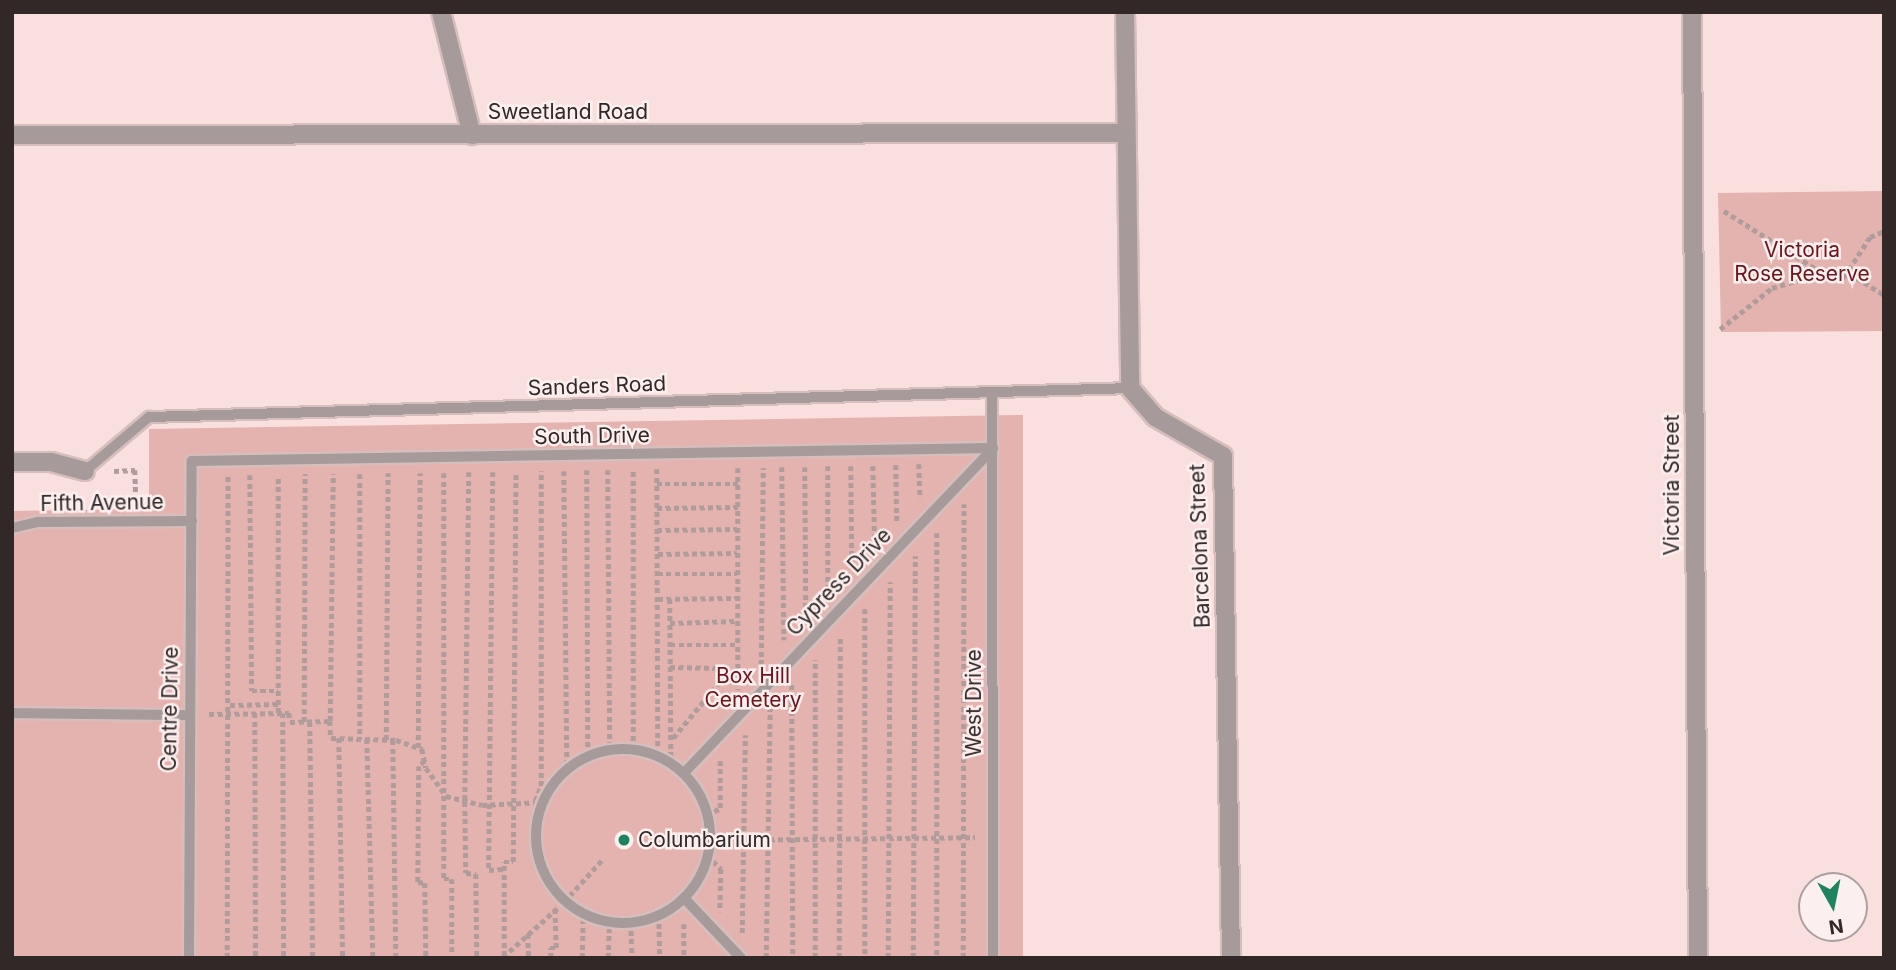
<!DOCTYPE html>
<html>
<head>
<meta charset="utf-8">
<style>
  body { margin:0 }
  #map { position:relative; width:1896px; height:970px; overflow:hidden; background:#f9dfdd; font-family:Inter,sans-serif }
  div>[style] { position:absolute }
  .green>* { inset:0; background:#e4b3b0 }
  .path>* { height:4.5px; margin-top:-2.25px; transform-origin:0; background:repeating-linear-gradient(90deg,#b09c9a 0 5px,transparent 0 8.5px) }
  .roads { filter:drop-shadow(2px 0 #d5bebc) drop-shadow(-2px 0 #d5bebc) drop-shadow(0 2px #d5bebc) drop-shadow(0 -2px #d5bebc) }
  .lane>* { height:10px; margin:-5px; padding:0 5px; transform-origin:5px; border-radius:5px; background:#a69a9a }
  .lane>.ring { margin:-5px; padding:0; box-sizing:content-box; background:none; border:10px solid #a69a9a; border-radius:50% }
  .street>* { height:18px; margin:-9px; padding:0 9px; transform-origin:9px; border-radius:9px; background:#a69a9a }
  .dots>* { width:19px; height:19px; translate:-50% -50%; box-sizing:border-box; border:4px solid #fbf0ef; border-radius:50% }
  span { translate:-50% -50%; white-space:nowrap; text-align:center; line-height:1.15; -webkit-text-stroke:5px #fbf0ef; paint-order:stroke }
  .street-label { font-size:21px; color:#322827 }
  .park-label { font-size:21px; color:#6e141b }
  .poi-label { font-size:21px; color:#322827 }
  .left { translate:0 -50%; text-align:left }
  .frame { position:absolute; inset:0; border:14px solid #322827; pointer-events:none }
  .north { position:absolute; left:1798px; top:872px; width:70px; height:70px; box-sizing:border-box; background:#fbf0ef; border:2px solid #aba09f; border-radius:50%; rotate:171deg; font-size:19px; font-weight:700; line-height:28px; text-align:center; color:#322827 }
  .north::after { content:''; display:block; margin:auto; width:24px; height:32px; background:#1e845f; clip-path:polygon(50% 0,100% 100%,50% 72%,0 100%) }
</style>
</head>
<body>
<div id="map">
  <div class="green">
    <i style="clip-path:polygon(1884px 191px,1884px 331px,1721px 332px,1718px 193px)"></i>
    <i style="clip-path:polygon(1023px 415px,1023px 958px,12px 958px,12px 511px,149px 509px,149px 429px)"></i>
  </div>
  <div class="path">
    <i style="left:1724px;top:211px;width:118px;rotate:32.2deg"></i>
    <i style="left:1844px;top:277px;width:48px;rotate:-57deg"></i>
    <i style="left:1870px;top:237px;width:15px;rotate:-23deg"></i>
    <i style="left:1720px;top:329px;width:66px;rotate:-38.3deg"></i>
    <i style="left:1772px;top:288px;width:45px;rotate:-16.8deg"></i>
    <i style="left:1815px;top:275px;width:42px;rotate:4.1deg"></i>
    <i style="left:1857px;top:278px;width:32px;rotate:32deg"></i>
    <i style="left:919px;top:464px;width:34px;rotate:88deg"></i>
    <i style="left:896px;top:465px;width:58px;rotate:89deg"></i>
    <i style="left:828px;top:466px;width:128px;rotate:90deg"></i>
    <i style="left:851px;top:466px;width:103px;rotate:89.4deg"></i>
    <i style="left:873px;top:466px;width:82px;rotate:88.6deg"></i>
    <i style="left:782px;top:467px;width:173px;rotate:89.3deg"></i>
    <i style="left:805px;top:467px;width:152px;rotate:89.6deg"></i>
    <i style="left:738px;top:468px;width:222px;rotate:90deg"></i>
    <i style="left:657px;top:469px;width:287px;rotate:89.8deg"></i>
    <i style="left:587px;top:470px;width:287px;rotate:89.8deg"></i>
    <i style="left:608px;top:470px;width:280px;rotate:89.6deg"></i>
    <i style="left:114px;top:471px;width:21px;rotate:-3deg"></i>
    <i style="left:135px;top:470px;width:33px;rotate:88deg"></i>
    <i style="left:564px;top:471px;width:299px;rotate:89.4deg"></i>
    <i style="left:469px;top:472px;width:330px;rotate:90.7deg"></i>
    <i style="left:465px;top:802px;width:71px;rotate:89.2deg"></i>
    <i style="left:466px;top:873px;width:10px;rotate:6deg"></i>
    <i style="left:476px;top:874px;width:84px;rotate:89.3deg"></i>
    <i style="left:493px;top:472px;width:398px;rotate:90.6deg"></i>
    <i style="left:489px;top:870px;width:15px;rotate:-4deg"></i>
    <i style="left:444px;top:473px;width:406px;rotate:90deg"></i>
    <i style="left:444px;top:879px;width:8px"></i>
    <i style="left:452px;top:879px;width:79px;rotate:90deg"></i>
    <i style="left:360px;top:474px;width:265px;rotate:90deg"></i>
    <i style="left:250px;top:475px;width:216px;rotate:89.5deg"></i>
    <i style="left:252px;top:691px;width:26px"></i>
    <i style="left:657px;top:484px;width:81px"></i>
    <i style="left:657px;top:508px;width:81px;rotate:-0.7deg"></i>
    <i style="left:657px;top:530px;width:80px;rotate:-0.7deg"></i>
    <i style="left:937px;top:533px;width:425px;rotate:90deg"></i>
    <i style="left:658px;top:554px;width:79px;rotate:-0.7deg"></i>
    <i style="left:658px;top:574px;width:79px"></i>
    <i style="left:658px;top:599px;width:78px;rotate:-0.7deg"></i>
    <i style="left:670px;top:599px;width:160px;rotate:89.6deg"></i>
    <i style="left:865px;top:609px;width:349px;rotate:90deg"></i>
    <i style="left:670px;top:623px;width:67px;rotate:-1.7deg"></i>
    <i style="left:670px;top:645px;width:67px"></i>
    <i style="left:761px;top:665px;width:197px;rotate:-89.4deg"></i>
    <i style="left:670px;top:667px;width:50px;rotate:1.1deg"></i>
    <i style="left:720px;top:668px;width:14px;rotate:90deg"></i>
    <i style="left:720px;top:682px;width:75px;rotate:129.6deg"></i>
    <i style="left:792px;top:685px;width:273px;rotate:89.8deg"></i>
    <i style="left:230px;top:705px;width:48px;rotate:-1.2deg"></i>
    <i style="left:255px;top:713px;width:245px;rotate:89.8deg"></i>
    <i style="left:278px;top:713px;width:238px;rotate:-90deg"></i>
    <i style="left:283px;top:713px;width:245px;rotate:89.8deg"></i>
    <i style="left:209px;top:714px;width:80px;rotate:-0.7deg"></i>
    <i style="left:289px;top:713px;width:9px;rotate:84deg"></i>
    <i style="left:290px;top:722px;width:40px;rotate:-1.4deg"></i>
    <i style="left:330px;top:721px;width:17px;rotate:87deg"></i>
    <i style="left:331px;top:738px;width:65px;rotate:1.8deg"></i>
    <i style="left:396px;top:740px;width:28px;rotate:19deg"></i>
    <i style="left:422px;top:749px;width:19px;rotate:78deg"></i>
    <i style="left:426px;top:768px;width:34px;rotate:54deg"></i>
    <i style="left:446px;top:796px;width:37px;rotate:14deg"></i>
    <i style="left:482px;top:805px;width:60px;rotate:-2.9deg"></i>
    <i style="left:330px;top:721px;width:247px;rotate:-89.3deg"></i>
    <i style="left:304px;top:722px;width:248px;rotate:-89.8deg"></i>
    <i style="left:310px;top:722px;width:236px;rotate:89.3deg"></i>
    <i style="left:339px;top:738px;width:220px;rotate:89deg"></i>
    <i style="left:367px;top:739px;width:219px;rotate:88.4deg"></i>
    <i style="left:386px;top:740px;width:267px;rotate:-89.6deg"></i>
    <i style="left:393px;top:740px;width:218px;rotate:89.2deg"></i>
    <i style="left:418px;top:748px;width:275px;rotate:-89.6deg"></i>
    <i style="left:633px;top:749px;width:279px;rotate:-90deg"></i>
    <i style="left:425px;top:761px;width:8px;rotate:140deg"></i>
    <i style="left:419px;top:766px;width:116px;rotate:90.5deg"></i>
    <i style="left:418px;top:882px;width:7px;rotate:8deg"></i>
    <i style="left:425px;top:883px;width:75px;rotate:89.2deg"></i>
    <i style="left:535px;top:801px;width:16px;rotate:-68deg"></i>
    <i style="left:541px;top:786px;width:315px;rotate:-90deg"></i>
    <i style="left:707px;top:816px;width:15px;rotate:-32deg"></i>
    <i style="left:720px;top:808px;width:47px;rotate:-90deg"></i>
    <i style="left:710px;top:840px;width:265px;rotate:-0.6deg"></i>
    <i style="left:707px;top:855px;width:20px;rotate:45deg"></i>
    <i style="left:721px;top:869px;width:43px;rotate:91.3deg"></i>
    <i style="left:659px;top:915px;width:43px;rotate:88.7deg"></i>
    <i style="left:631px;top:922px;width:36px;rotate:88deg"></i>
    <i style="left:684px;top:924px;width:34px;rotate:90deg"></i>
    <i style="left:742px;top:933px;width:198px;rotate:-89.1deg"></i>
    <i style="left:528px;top:934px;width:24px;rotate:88deg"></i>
    <i style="left:504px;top:956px;width:94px;rotate:-90deg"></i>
    <i style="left:504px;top:862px;width:9px"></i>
    <i style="left:513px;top:862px;width:391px;rotate:-89.6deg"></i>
    <i style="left:503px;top:957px;width:82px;rotate:-42deg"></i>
    <i style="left:564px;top:902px;width:57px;rotate:-47.9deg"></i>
    <i style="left:227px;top:958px;width:482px;rotate:-89.9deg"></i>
    <i style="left:551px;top:958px;width:10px;rotate:-96deg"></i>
    <i style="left:550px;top:948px;width:6px"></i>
    <i style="left:556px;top:948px;width:38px;rotate:-92deg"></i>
    <i style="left:582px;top:958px;width:45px;rotate:-88.7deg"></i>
    <i style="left:608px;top:958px;width:36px;rotate:-88deg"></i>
    <i style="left:766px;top:958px;width:250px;rotate:-89.1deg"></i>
    <i style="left:815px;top:958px;width:298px;rotate:-90deg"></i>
    <i style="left:839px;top:958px;width:323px;rotate:-89.8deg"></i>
    <i style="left:888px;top:958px;width:376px;rotate:-89.7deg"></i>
    <i style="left:913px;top:958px;width:402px;rotate:-89.7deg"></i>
    <i style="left:963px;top:958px;width:454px;rotate:-89.9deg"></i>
  </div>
  <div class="roads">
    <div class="lane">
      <i style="left:992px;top:394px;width:564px;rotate:89.9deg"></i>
      <i style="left:85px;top:471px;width:84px;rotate:-40.2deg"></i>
      <i style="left:149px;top:417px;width:981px;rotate:-1.69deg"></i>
      <i style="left:12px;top:528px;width:28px;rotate:-13deg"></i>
      <i style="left:39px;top:522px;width:153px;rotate:-0.4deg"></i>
      <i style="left:12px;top:713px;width:176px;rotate:0.7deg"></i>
      <i class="ring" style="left:536px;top:749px;width:164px;height:164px"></i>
      <i style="left:684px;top:773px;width:448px;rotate:-46.4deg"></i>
      <i style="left:684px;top:898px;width:83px;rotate:46.5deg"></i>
      <i style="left:189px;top:958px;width:497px;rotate:-89.7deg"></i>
      <i style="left:192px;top:461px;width:801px;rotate:-0.93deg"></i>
    </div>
    <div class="street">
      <i style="left:441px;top:12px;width:127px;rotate:75.9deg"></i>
      <i style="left:1125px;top:12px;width:376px;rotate:89.2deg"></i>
      <i style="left:1130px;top:388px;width:38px;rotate:49deg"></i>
      <i style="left:1155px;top:417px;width:78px;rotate:29.8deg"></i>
      <i style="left:1223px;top:456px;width:502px;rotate:89.09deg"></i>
      <i style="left:1692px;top:12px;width:946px;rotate:89.64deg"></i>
      <i style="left:12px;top:135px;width:1112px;rotate:-0.1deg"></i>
      <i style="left:12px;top:462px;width:39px"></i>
      <i style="left:51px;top:462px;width:35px;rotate:15deg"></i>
    </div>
  </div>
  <div class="dots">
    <i style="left:624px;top:840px;background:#1e845f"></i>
  </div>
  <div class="street-label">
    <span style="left:568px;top:112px">Sweetland Road</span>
    <span style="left:597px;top:386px;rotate:-2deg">Sanders Road</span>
    <span style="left:592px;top:436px;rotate:-1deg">South Drive</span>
    <span style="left:1672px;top:485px;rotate:-90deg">Victoria Street</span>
    <span style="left:102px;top:503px;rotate:-1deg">Fifth Avenue</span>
    <span style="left:1200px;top:546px;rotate:-92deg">Barcelona Street</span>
    <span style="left:839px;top:582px;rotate:-46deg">Cypress Drive</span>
    <span style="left:974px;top:703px;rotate:-90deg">West Drive</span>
    <span style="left:170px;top:709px;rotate:-89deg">Centre Drive</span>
  </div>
  <div class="park-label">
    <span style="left:1802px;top:262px">Victoria<br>Rose Reserve</span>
    <span style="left:753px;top:688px">Box Hill<br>Cemetery</span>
  </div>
  <div class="poi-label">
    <span class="left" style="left:638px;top:840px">Columbarium</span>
  </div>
  <div class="frame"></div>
  <div class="north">N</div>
</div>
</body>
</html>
